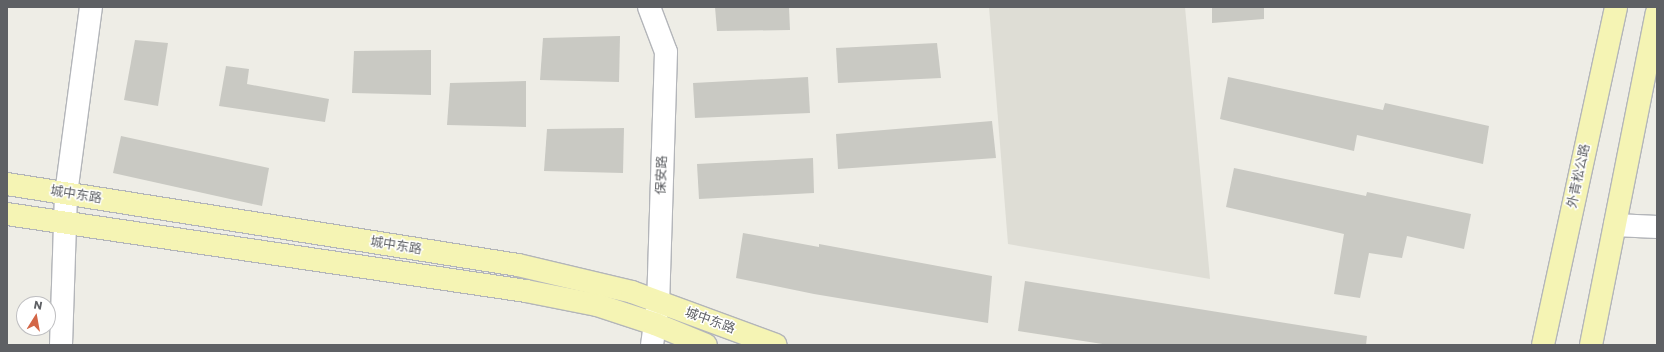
<!DOCTYPE html>
<html>
<head>
<meta charset="utf-8">
<style>
  body { margin:0 }
  #map { position:relative; width:1664px; height:352px; overflow:hidden; background:#eeede6; font-family:Poppins,"Noto Sans SC",sans-serif }
  div>[style] { position:absolute }
  .education>* { inset:0; background:#deddd5 }
  .building>* { inset:0; background:#c9c9c3 }
  .roads { filter:drop-shadow(1px 0 #b3b5b9) drop-shadow(-1px 0 #b3b5b9) drop-shadow(0 1px #b3b5b9) drop-shadow(0 -1px #b3b5b9) }
  .minor>* { height:22px; margin:-11px; padding:0 11px; transform-origin:11px; border-radius:11px; background:#fff }
  .major>* { height:22px; margin:-11px; padding:0 11px; transform-origin:11px; border-radius:11px; background:#f5f4b4 }
  span { translate:-50% -50%; white-space:nowrap; text-align:center; line-height:1.15; -webkit-text-stroke:3px #fff; paint-order:stroke }
  .street-label { font-size:13px; color:#5e6064 }
  .frame { position:absolute; inset:0; border:8px solid #5e6064; pointer-events:none }
  .north { position:absolute; left:16px; top:296px; width:40px; height:40px; box-sizing:border-box; background:#fff; border:1px solid #bfbfc1; border-radius:50%; rotate:11deg; font-size:11px; font-weight:700; line-height:16px; text-align:center; color:#5e6064 }
  .north::after { content:''; display:block; margin:auto; width:14px; height:18px; background:#d36647; clip-path:polygon(50% 0,100% 100%,50% 72%,0 100%) }
</style>
</head>
<body>
<div id="map">
  <div class="education">
    <i style="clip-path:polygon(989px 7px,1185px 7px,1210px 279px,1008px 244px)"></i>
  </div>
  <div class="building">
    <i style="clip-path:polygon(715px 7px,789px 7px,790px 30px,717px 31px)"></i>
    <i style="clip-path:polygon(1212px 7px,1264px 7px,1264px 19px,1212px 23px)"></i>
    <i style="clip-path:polygon(620px 36px,619px 82px,540px 80px,543px 38px)"></i>
    <i style="clip-path:polygon(135px 40px,168px 43px,158px 106px,124px 100px)"></i>
    <i style="clip-path:polygon(937px 43px,941px 78px,838px 83px,836px 48px)"></i>
    <i style="clip-path:polygon(431px 50px,431px 95px,352px 93px,354px 51px)"></i>
    <i style="clip-path:polygon(226px 66px,249px 69px,247px 84px,329px 99px,325px 122px,219px 106px)"></i>
    <i style="clip-path:polygon(808px 77px,810px 113px,695px 118px,693px 83px)"></i>
    <i style="clip-path:polygon(1228px 77px,1383px 110px,1385px 103px,1489px 126px,1483px 164px,1357px 135px,1354px 151px,1220px 119px)"></i>
    <i style="clip-path:polygon(526px 81px,526px 127px,447px 125px,450px 83px)"></i>
    <i style="clip-path:polygon(992px 121px,996px 158px,838px 169px,836px 134px)"></i>
    <i style="clip-path:polygon(624px 128px,623px 173px,544px 171px,547px 129px)"></i>
    <i style="clip-path:polygon(121px 136px,269px 168px,262px 206px,113px 173px)"></i>
    <i style="clip-path:polygon(813px 158px,814px 193px,699px 199px,697px 164px)"></i>
    <i style="clip-path:polygon(1234px 168px,1366px 196px,1367px 192px,1471px 214px,1464px 249px,1407px 236px,1402px 258px,1369px 253px,1360px 298px,1334px 294px,1344px 234px,1226px 207px)"></i>
    <i style="clip-path:polygon(743px 233px,819px 247px,819px 244px,992px 276px,988px 323px,814px 294px,736px 278px)"></i>
    <i style="clip-path:polygon(1025px 281px,1367px 336px,1366px 345px,1109px 345px,1018px 331px)"></i>
  </div>
  <div class="roads">
    <div class="minor">
      <i style="left:649px;top:7px;width:48px;rotate:69.3deg"></i>
      <i style="left:666px;top:52px;width:250px;rotate:91.8deg"></i>
      <i style="left:658px;top:302px;width:43px;rotate:97.9deg"></i>
      <i style="left:1615px;top:225px;width:42px;rotate:2.7deg"></i>
      <i style="left:61px;top:345px;width:151px;rotate:-88.1deg"></i>
      <i style="left:66px;top:194px;width:189px;rotate:-82.4deg"></i>
    </div>
    <div class="major">
      <i style="left:7px;top:184px;width:517px;rotate:9.01deg"></i>
      <i style="left:518px;top:265px;width:117px;rotate:13.3deg"></i>
      <i style="left:632px;top:292px;width:153px;rotate:20.2deg"></i>
      <i style="left:7px;top:214px;width:525px;rotate:8.44deg"></i>
      <i style="left:526px;top:291px;width:72px;rotate:11.2deg"></i>
      <i style="left:597px;top:305px;width:61px;rotate:18.1deg"></i>
      <i style="left:655px;top:324px;width:55px;rotate:22.4deg"></i>
      <i style="left:1543px;top:345px;width:346px;rotate:-77.8deg"></i>
      <i style="left:1591px;top:345px;width:338px;rotate:-78.8deg"></i>
    </div>
  </div>
  <div class="street-label">
    <span style="left:662px;top:175px;rotate:-88deg">保安路</span>
    <span style="left:1579px;top:176px;rotate:-78deg">外青松公路</span>
    <span style="left:76px;top:195px;rotate:9deg">城中东路</span>
    <span style="left:396px;top:246px;rotate:9deg">城中东路</span>
    <span style="left:710px;top:321px;rotate:20deg">城中东路</span>
  </div>
  <div class="frame"></div>
  <div class="north">N</div>
</div>
</body>
</html>
